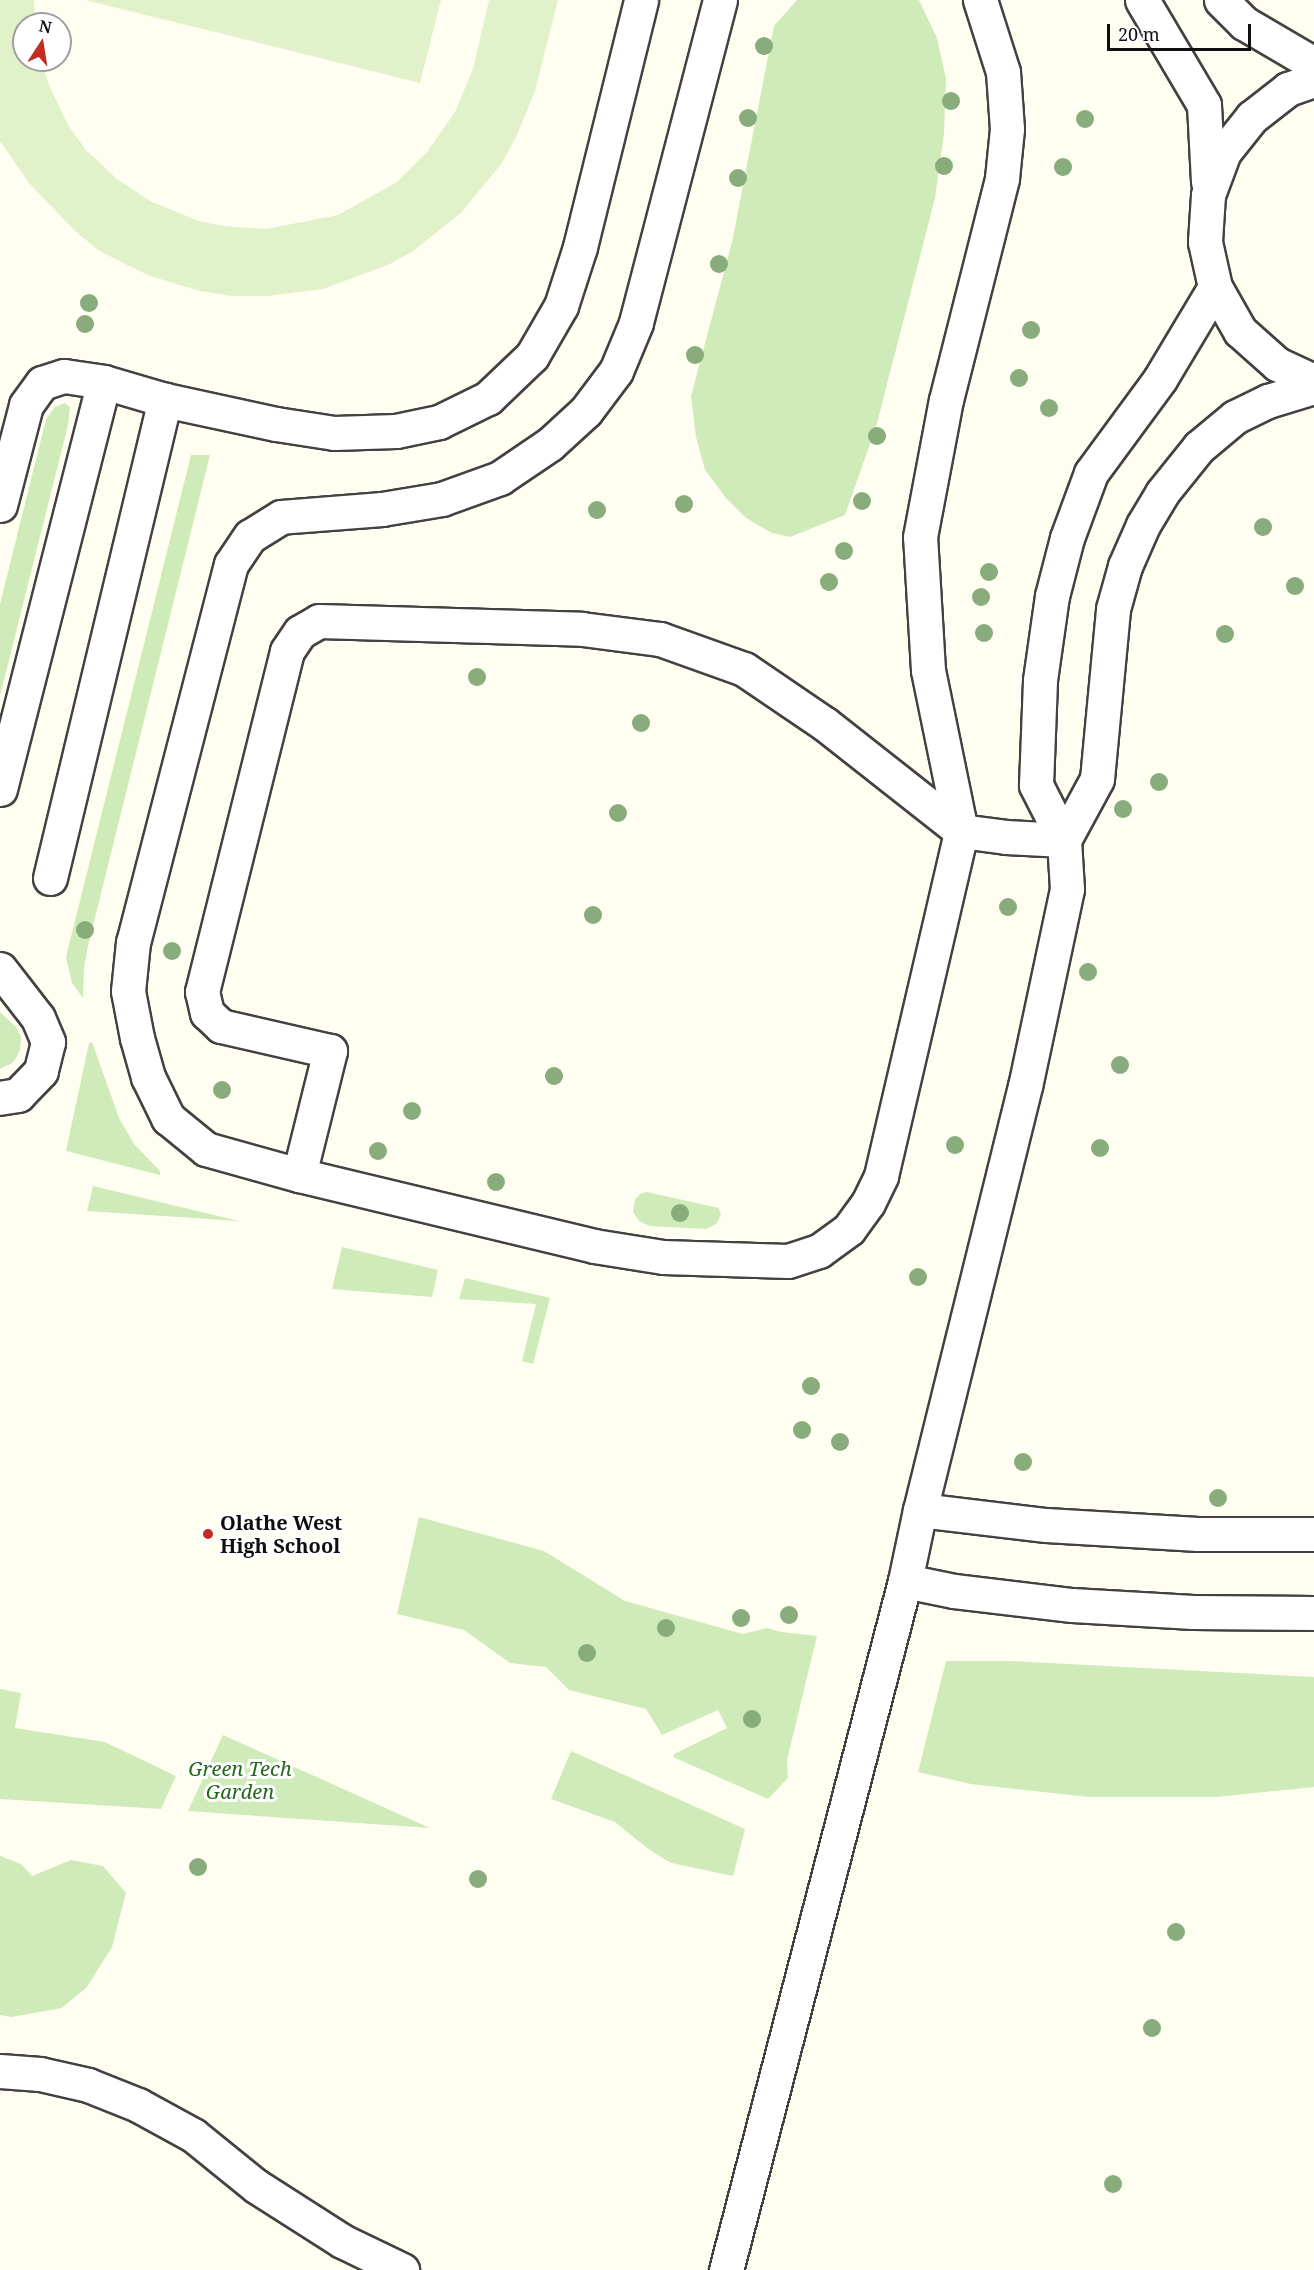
<!DOCTYPE html>
<html>
<head>
<meta charset="utf-8">
<style>
  body { margin:0 }
  #map { position:relative; width:1314px; height:2270px; overflow:hidden; background:#fffef1; font-family:"Noto Serif",serif }
  div>[style] { position:absolute }
  .green>* { inset:0; background:#ceebb9 }
  .pitch>* { inset:0; background:#e1f2cb }
  .roads { filter:drop-shadow(2px 0 #424242) drop-shadow(-2px 0 #424242) drop-shadow(0 2px #424242) drop-shadow(0 -2px #424242) }
  .minor>* { height:33px; margin:-16.5px; padding:0 16.5px; transform-origin:16.5px; border-radius:16.5px; background:#fff }
  .trees>* { width:18px; height:18px; margin:-9px; border-radius:50%; background:#88ac7c }
  .dots>* { width:16px; height:16px; translate:-50% -50%; box-sizing:border-box; border:3px solid #fff; border-radius:50% }
  span { translate:-50% -50%; white-space:nowrap; text-align:center; line-height:1.15; -webkit-text-stroke:6px #fff; paint-order:stroke }
  .poi-label { font-size:20px; color:#0f0f0f; font-weight:700 }
  .left { translate:0 -50%; text-align:left }
  .park-label { font-size:20px; color:#26691d; font-style:italic }
  .north { position:absolute; left:12px; top:12px; width:60px; height:60px; box-sizing:border-box; background:#fff; border:2px solid #9f9f9f; border-radius:50%; rotate:12deg; font-size:16px; font-weight:700; line-height:24px; text-align:center; color:#0f0f0f }
  .north::after { content:''; display:block; margin:auto; width:21px; height:27px; background:#c32b23; clip-path:polygon(50% 0,100% 100%,50% 72%,0 100%) }
  .scale { position:absolute; left:1107px; top:24px; width:144px; height:27px; box-sizing:border-box; border:3px solid #0f0f0f; border-top:0; padding-left:8px; font-size:18px; line-height:21px; white-space:nowrap; color:#0f0f0f; -webkit-text-stroke:4px #fff; paint-order:stroke }
</style>
</head>
<body>
<div id="map">
  <div class="green">
    <i style="clip-path:polygon(797px 0,919px 0,937px 38px,946px 79px,944px 133px,935px 198px,876px 427px,845px 515px,790px 537px,772px 533px,746px 518px,726px 498px,705px 470px,696px 437px,691px 396px,732px 242px,774px 26px)"></i>
    <i style="clip-path:polygon(65px 403px,70px 407px,68px 425px,0 696px,0 604px,46px 419px,55px 407px)"></i>
    <i style="clip-path:polygon(191px 455px,210px 455px,88px 946px,84px 968px,83px 998px,72px 983px,66px 957px)"></i>
    <i style="clip-path:polygon(0 1012px,16px 1027px,21px 1037px,20px 1050px,16px 1058px,12px 1063px,0 1069px)"></i>
    <i style="clip-path:polygon(92px 1042px,119px 1118px,134px 1144px,160px 1171px,160px 1175px,66px 1151px,89px 1043px)"></i>
    <i style="clip-path:polygon(93px 1186px,239px 1221px,87px 1211px)"></i>
    <i style="clip-path:polygon(647px 1192px,719px 1208px,721px 1215px,716px 1224px,706px 1229px,650px 1226px,639px 1221px,633px 1212px,635px 1200px,640px 1194px)"></i>
    <i style="clip-path:polygon(342px 1247px,438px 1270px,432px 1297px,332px 1289px)"></i>
    <i style="clip-path:polygon(465px 1278px,550px 1298px,533px 1364px,522px 1361px,536px 1304px,459px 1299px)"></i>
    <i style="clip-path:polygon(419px 1517px,544px 1551px,625px 1601px,743px 1634px,767px 1628px,781px 1632px,817px 1636px,787px 1760px,788px 1778px,768px 1799px,673px 1757px,674px 1754px,727px 1728px,718px 1710px,662px 1735px,646px 1709px,569px 1690px,546px 1667px,510px 1663px,464px 1630px,397px 1614px)"></i>
    <i style="clip-path:polygon(946px 1661px,1009px 1661px,1314px 1677px,1314px 1787px,1215px 1797px,1089px 1797px,971px 1784px,918px 1772px)"></i>
    <i style="clip-path:polygon(0 1689px,21px 1693px,15px 1728px,105px 1742px,176px 1776px,161px 1809px,0 1799px)"></i>
    <i style="clip-path:polygon(223px 1735px,430px 1828px,188px 1811px)"></i>
    <i style="clip-path:polygon(571px 1751px,745px 1829px,733px 1876px,671px 1863px,647px 1848px,615px 1822px,551px 1799px)"></i>
    <i style="clip-path:polygon(0 1856px,21px 1864px,32px 1876px,71px 1860px,103px 1866px,126px 1893px,112px 1947px,87px 1987px,62px 2008px,11px 2017px,0 2015px)"></i>
  </div>
  <div class="pitch">
    <i style="clip-path:polygon(0 0,34px 0,35px 24px,24px 24px,24px 60px,41px 60px,49px 85px,68px 125px,86px 150px,117px 179px,152px 202px,199px 221px,223px 226px,266px 229px,338px 215px,397px 182px,427px 152px,455px 112px,473px 69px,489px 0,558px 0,535px 91px,516px 137px,502px 163px,461px 213px,413px 251px,390px 264px,323px 289px,268px 296px,232px 296px,200px 291px,150px 276px,127px 265px,98px 250px,73px 229px,29px 183px,0 141px)"></i>
    <i style="clip-path:polygon(85px 0,441px 0,420px 83px)"></i>
  </div>
  <div class="roads">
    <div class="minor">
      <i style="left:720px;top:0;width:334px;rotate:104.6deg"></i>
      <i style="left:636px;top:323px;width:52px;rotate:112.6deg"></i>
      <i style="left:616px;top:371px;width:50px;rotate:126.9deg"></i>
      <i style="left:586px;top:411px;width:49px;rotate:137.5deg"></i>
      <i style="left:550px;top:444px;width:60px;rotate:145.8deg"></i>
      <i style="left:500px;top:478px;width:62px;rotate:160.1deg"></i>
      <i style="left:442px;top:499px;width:61px;rotate:170.5deg"></i>
      <i style="left:382px;top:509px;width:101px;rotate:175.5deg"></i>
      <i style="left:281px;top:517px;width:36px;rotate:148deg"></i>
      <i style="left:250px;top:536px;width:34px;rotate:124deg"></i>
      <i style="left:231px;top:564px;width:390px;rotate:104.5deg"></i>
      <i style="left:133px;top:942px;width:49px;rotate:95.8deg"></i>
      <i style="left:128px;top:991px;width:48px;rotate:79.2deg"></i>
      <i style="left:137px;top:1038px;width:41px;rotate:74.2deg"></i>
      <i style="left:148px;top:1077px;width:46px;rotate:64deg"></i>
      <i style="left:168px;top:1118px;width:49px;rotate:39.2deg"></i>
      <i style="left:206px;top:1149px;width:97px;rotate:15.6deg"></i>
      <i style="left:299px;top:1175px;width:303px;rotate:13.5deg"></i>
      <i style="left:594px;top:1246px;width:70px;rotate:9.1deg"></i>
      <i style="left:663px;top:1257px;width:125px;rotate:1.8deg"></i>
      <i style="left:788px;top:1261px;width:33px;rotate:-18deg"></i>
      <i style="left:819px;top:1251px;width:37px;rotate:-36deg"></i>
      <i style="left:849px;top:1229px;width:32px;rotate:-54deg"></i>
      <i style="left:868px;top:1203px;width:30px;rotate:-64deg"></i>
      <i style="left:881px;top:1176px;width:354px;rotate:-76.9deg"></i>
      <i style="left:961px;top:831px;width:164px;rotate:-101.6deg"></i>
      <i style="left:928px;top:670px;width:133px;rotate:-93.4deg"></i>
      <i style="left:920px;top:537px;width:139px;rotate:-79.3deg"></i>
      <i style="left:946px;top:400px;width:229px;rotate:-75.8deg"></i>
      <i style="left:1002px;top:178px;width:49px;rotate:-84.2deg"></i>
      <i style="left:1007px;top:129px;width:57px;rotate:-94deg"></i>
      <i style="left:1003px;top:72px;width:76px;rotate:-107.7deg"></i>
      <i style="left:1142px;top:0;width:122px;rotate:59.4deg"></i>
      <i style="left:1204px;top:105px;width:77px;rotate:87deg"></i>
      <i style="left:1221px;top:0;width:33px;rotate:45deg"></i>
      <i style="left:1244px;top:23px;width:81px;rotate:30.4deg"></i>
      <i style="left:1314px;top:80px;width:28px;rotate:161deg"></i>
      <i style="left:1288px;top:89px;width:46px;rotate:142.1deg"></i>
      <i style="left:1252px;top:117px;width:45px;rotate:128.7deg"></i>
      <i style="left:1224px;top:152px;width:46px;rotate:110.4deg"></i>
      <i style="left:1208px;top:195px;width:47px;rotate:93.7deg"></i>
      <i style="left:1205px;top:242px;width:46px;rotate:77.5deg"></i>
      <i style="left:1215px;top:287px;width:51px;rotate:60.4deg"></i>
      <i style="left:1240px;top:331px;width:50px;rotate:41.7deg"></i>
      <i style="left:1277px;top:364px;width:41px;rotate:24.7deg"></i>
      <i style="left:0;top:505px;width:103px;rotate:-75.4deg"></i>
      <i style="left:26px;top:405px;width:27px;rotate:-54deg"></i>
      <i style="left:42px;top:383px;width:23px;rotate:-18deg"></i>
      <i style="left:64px;top:376px;width:40px;rotate:8.5deg"></i>
      <i style="left:104px;top:382px;width:64px;rotate:16.4deg"></i>
      <i style="left:0;top:789px;width:420px;rotate:-75.7deg"></i>
      <i style="left:1064px;top:840px;width:62px;rotate:-117deg"></i>
      <i style="left:1036px;top:785px;width:105px;rotate:-87.8deg"></i>
      <i style="left:1040px;top:680px;width:85px;rotate:-81.9deg"></i>
      <i style="left:1052px;top:596px;width:60px;rotate:-75.5deg"></i>
      <i style="left:1067px;top:538px;width:69px;rotate:-69.7deg"></i>
      <i style="left:1091px;top:473px;width:117px;rotate:-53.7deg"></i>
      <i style="left:1160px;top:379px;width:107px;rotate:-59.1deg"></i>
      <i style="left:1064px;top:840px;width:69px;rotate:-61.6deg"></i>
      <i style="left:1097px;top:779px;width:171px;rotate:-84.6deg"></i>
      <i style="left:1113px;top:609px;width:45px;rotate:-74.4deg"></i>
      <i style="left:1125px;top:566px;width:45px;rotate:-66.3deg"></i>
      <i style="left:1143px;top:525px;width:37px;rotate:-59deg"></i>
      <i style="left:1162px;top:493px;width:59px;rotate:-51.2deg"></i>
      <i style="left:1199px;top:447px;width:47px;rotate:-39.8deg"></i>
      <i style="left:1235px;top:417px;width:37px;rotate:-26deg"></i>
      <i style="left:1268px;top:401px;width:48px;rotate:-16.9deg"></i>
      <i style="left:50px;top:878px;width:492px;rotate:-76.5deg"></i>
      <i style="left:165px;top:400px;width:114px;rotate:12.2deg"></i>
      <i style="left:276px;top:424px;width:59px;rotate:8.8deg"></i>
      <i style="left:334px;top:433px;width:62px;rotate:-1.8deg"></i>
      <i style="left:396px;top:431px;width:44px;rotate:-11.8deg"></i>
      <i style="left:439px;top:422px;width:55px;rotate:-26.1deg"></i>
      <i style="left:488px;top:398px;width:61px;rotate:-43.7deg"></i>
      <i style="left:532px;top:356px;width:58px;rotate:-59.9deg"></i>
      <i style="left:561px;top:306px;width:62px;rotate:-72.1deg"></i>
      <i style="left:580px;top:247px;width:254px;rotate:-76.1deg"></i>
      <i style="left:0;top:969px;width:62px;rotate:52.2deg"></i>
      <i style="left:38px;top:1018px;width:26px;rotate:67deg"></i>
      <i style="left:48px;top:1042px;width:30px;rotate:104deg"></i>
      <i style="left:41px;top:1071px;width:33px;rotate:134deg"></i>
      <i style="left:18px;top:1095px;width:18px;rotate:171deg"></i>
      <i style="left:299px;top:1175px;width:128px;rotate:-76deg"></i>
      <i style="left:330px;top:1051px;width:112px;rotate:-167.1deg"></i>
      <i style="left:221px;top:1026px;width:19px;rotate:-137deg"></i>
      <i style="left:207px;top:1013px;width:22px;rotate:-103deg"></i>
      <i style="left:202px;top:992px;width:351px;rotate:-76deg"></i>
      <i style="left:287px;top:651px;width:23px;rotate:-56deg"></i>
      <i style="left:300px;top:632px;width:22px;rotate:-30deg"></i>
      <i style="left:319px;top:621px;width:263px;rotate:1.7deg"></i>
      <i style="left:582px;top:629px;width:79px;rotate:7.3deg"></i>
      <i style="left:660px;top:639px;width:89px;rotate:19.7deg"></i>
      <i style="left:744px;top:669px;width:98px;rotate:34.2deg"></i>
      <i style="left:825px;top:724px;width:173px;rotate:38.2deg"></i>
      <i style="left:961px;top:831px;width:45px;rotate:7.6deg"></i>
      <i style="left:1006px;top:837px;width:58px;rotate:3deg"></i>
      <i style="left:1064px;top:840px;width:49px;rotate:86.5deg"></i>
      <i style="left:1067px;top:889px;width:201px;rotate:102deg"></i>
      <i style="left:1025px;top:1086px;width:437px;rotate:103.9deg"></i>
      <i style="left:920px;top:1510px;width:73px;rotate:101.9deg"></i>
      <i style="left:905px;top:1581px;width:712px;rotate:104.56deg"></i>
      <i style="left:920px;top:1510px;width:127px;rotate:6.8deg"></i>
      <i style="left:1046px;top:1525px;width:152px;rotate:3.4deg"></i>
      <i style="left:1198px;top:1534px;width:116px"></i>
      <i style="left:905px;top:1581px;width:50px;rotate:11.5deg"></i>
      <i style="left:954px;top:1591px;width:119px;rotate:6.8deg"></i>
      <i style="left:1072px;top:1605px;width:121px;rotate:3.3deg"></i>
      <i style="left:1193px;top:1612px;width:121px;rotate:0.5deg"></i>
      <i style="left:0;top:2071px;width:40px;rotate:4.3deg"></i>
      <i style="left:40px;top:2074px;width:49px;rotate:12.9deg"></i>
      <i style="left:88px;top:2085px;width:54px;rotate:21.8deg"></i>
      <i style="left:138px;top:2105px;width:63px;rotate:28.6deg"></i>
      <i style="left:193px;top:2135px;width:81px;rotate:39deg"></i>
      <i style="left:256px;top:2186px;width:102px;rotate:32.6deg"></i>
      <i style="left:342px;top:2241px;width:67px;rotate:25.8deg"></i>
    </div>
  </div>
  <div class="trees">
    <i style="left:764px;top:46px"></i>
    <i style="left:951px;top:101px"></i>
    <i style="left:748px;top:118px"></i>
    <i style="left:1085px;top:119px"></i>
    <i style="left:944px;top:166px"></i>
    <i style="left:1063px;top:167px"></i>
    <i style="left:738px;top:178px"></i>
    <i style="left:719px;top:264px"></i>
    <i style="left:89px;top:303px"></i>
    <i style="left:85px;top:324px"></i>
    <i style="left:1031px;top:330px"></i>
    <i style="left:695px;top:355px"></i>
    <i style="left:1019px;top:378px"></i>
    <i style="left:1049px;top:408px"></i>
    <i style="left:877px;top:436px"></i>
    <i style="left:862px;top:501px"></i>
    <i style="left:684px;top:504px"></i>
    <i style="left:597px;top:510px"></i>
    <i style="left:1263px;top:527px"></i>
    <i style="left:844px;top:551px"></i>
    <i style="left:989px;top:572px"></i>
    <i style="left:829px;top:582px"></i>
    <i style="left:1295px;top:586px"></i>
    <i style="left:981px;top:597px"></i>
    <i style="left:984px;top:633px"></i>
    <i style="left:1225px;top:634px"></i>
    <i style="left:477px;top:677px"></i>
    <i style="left:641px;top:723px"></i>
    <i style="left:1159px;top:782px"></i>
    <i style="left:1123px;top:809px"></i>
    <i style="left:618px;top:813px"></i>
    <i style="left:1008px;top:907px"></i>
    <i style="left:593px;top:915px"></i>
    <i style="left:85px;top:930px"></i>
    <i style="left:172px;top:951px"></i>
    <i style="left:1088px;top:972px"></i>
    <i style="left:1120px;top:1065px"></i>
    <i style="left:554px;top:1076px"></i>
    <i style="left:222px;top:1090px"></i>
    <i style="left:412px;top:1111px"></i>
    <i style="left:955px;top:1145px"></i>
    <i style="left:1100px;top:1148px"></i>
    <i style="left:378px;top:1151px"></i>
    <i style="left:496px;top:1182px"></i>
    <i style="left:680px;top:1213px"></i>
    <i style="left:918px;top:1277px"></i>
    <i style="left:811px;top:1386px"></i>
    <i style="left:802px;top:1430px"></i>
    <i style="left:840px;top:1442px"></i>
    <i style="left:1023px;top:1462px"></i>
    <i style="left:1218px;top:1498px"></i>
    <i style="left:789px;top:1615px"></i>
    <i style="left:741px;top:1618px"></i>
    <i style="left:666px;top:1628px"></i>
    <i style="left:587px;top:1653px"></i>
    <i style="left:752px;top:1719px"></i>
    <i style="left:198px;top:1867px"></i>
    <i style="left:478px;top:1879px"></i>
    <i style="left:1176px;top:1932px"></i>
    <i style="left:1152px;top:2028px"></i>
    <i style="left:1113px;top:2184px"></i>
  </div>
  <div class="dots">
    <i style="left:208px;top:1534px;background:#c32b23"></i>
  </div>
  <div class="poi-label">
    <span class="left" style="left:220px;top:1534px">Olathe West<br>High School</span>
  </div>
  <div class="park-label">
    <span style="left:240px;top:1780px">Green Tech<br>Garden</span>
  </div>
  <div class="north">N</div>
  <div class="scale">20 m</div>
</div>
</body>
</html>
